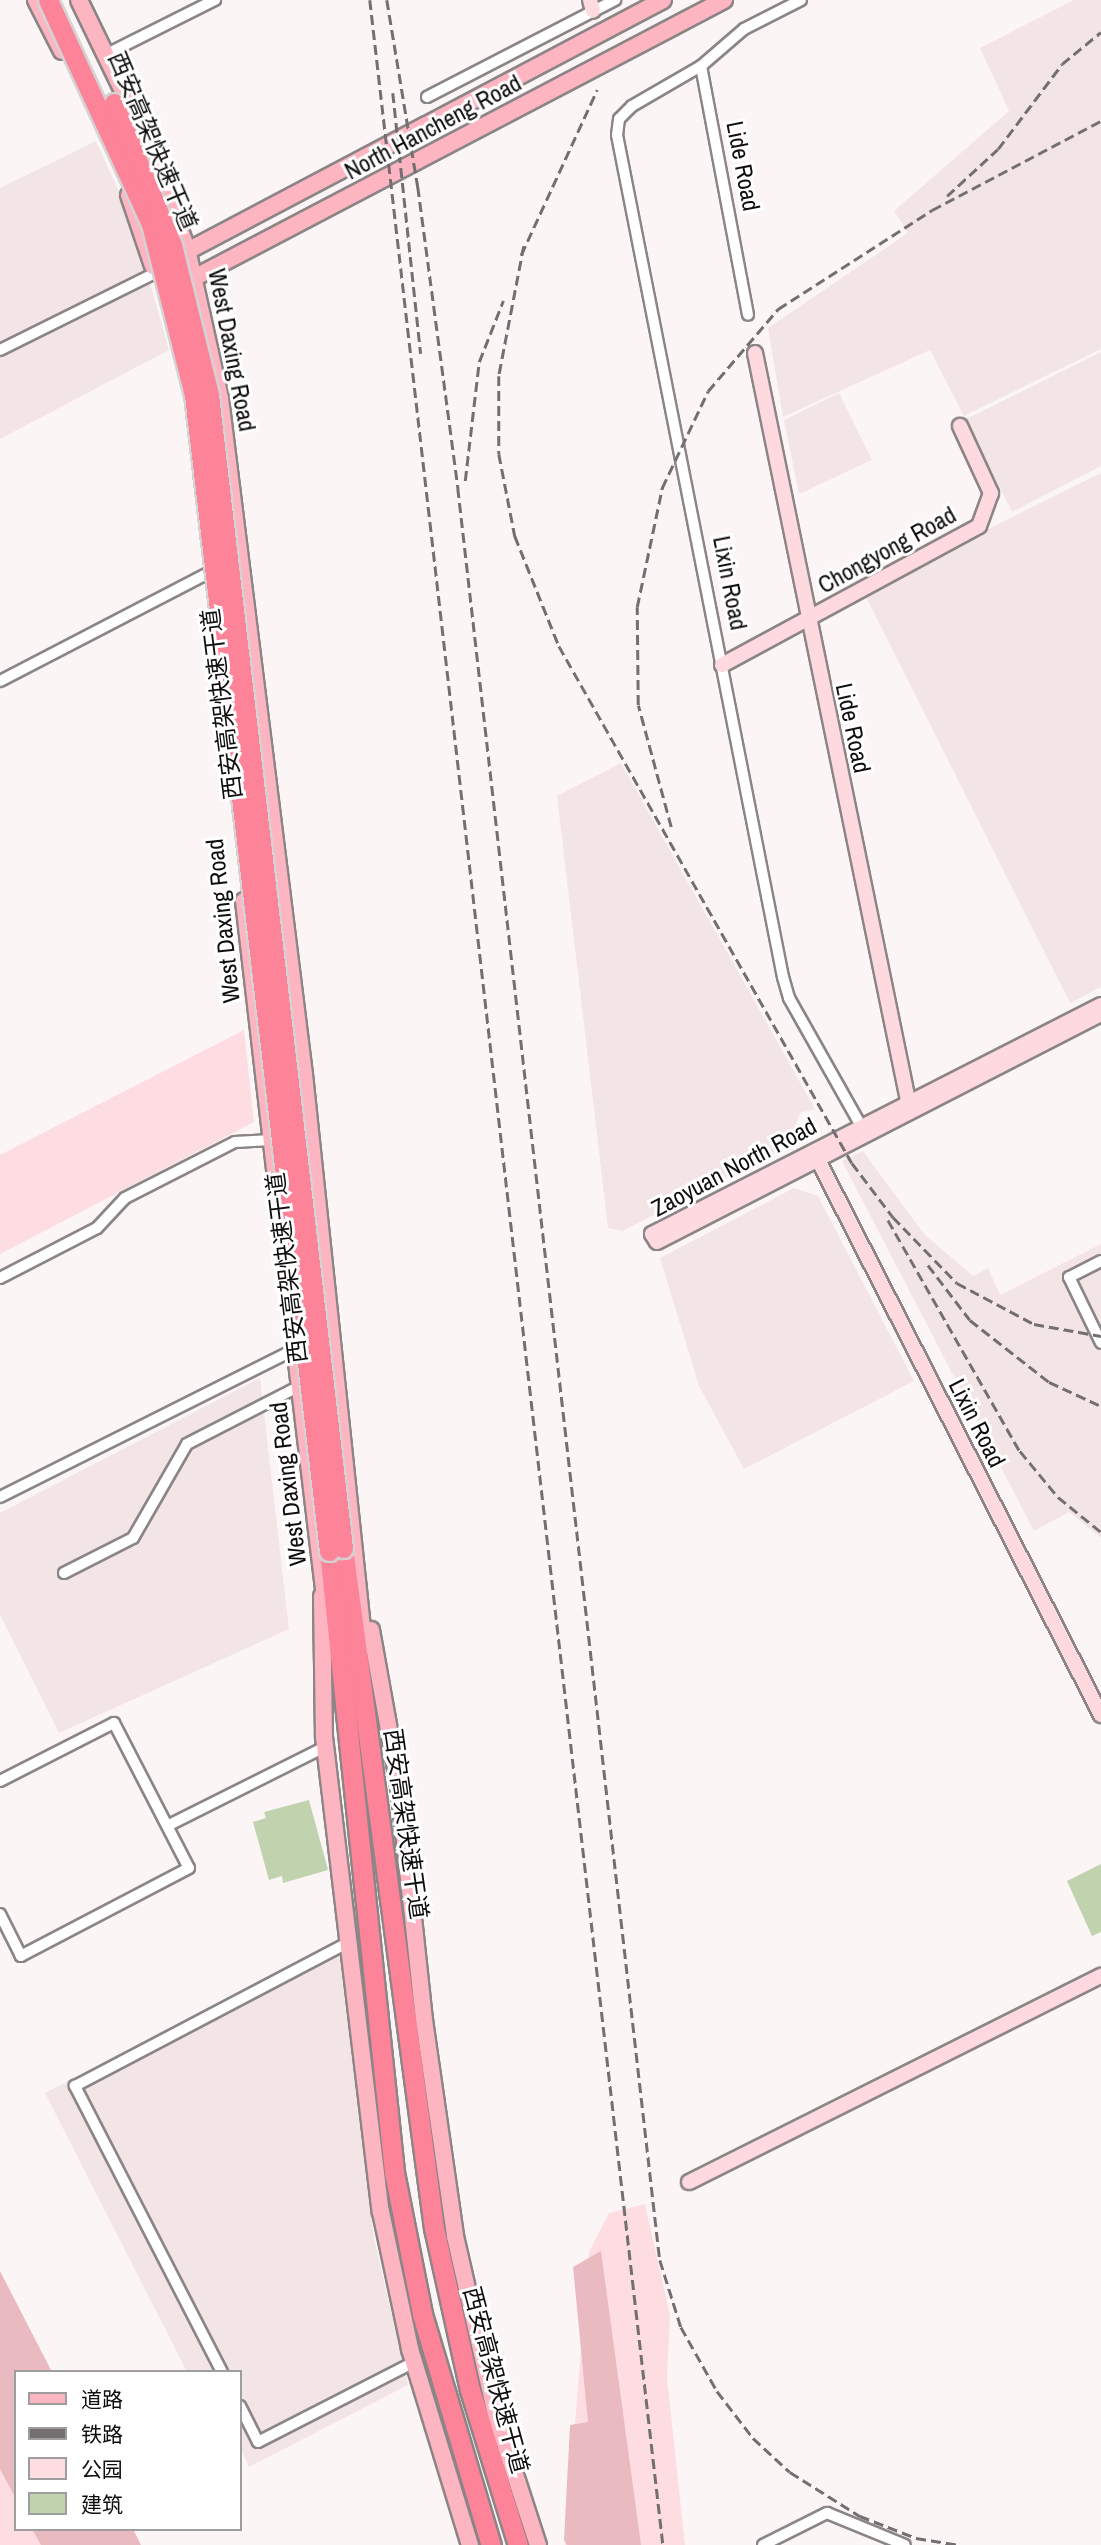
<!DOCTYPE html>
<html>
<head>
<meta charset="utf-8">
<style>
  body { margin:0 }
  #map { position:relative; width:1101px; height:2545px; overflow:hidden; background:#fcf5f6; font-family:"Archivo Narrow","Noto Sans SC",sans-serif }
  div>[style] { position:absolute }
  .built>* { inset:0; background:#f3e5e6 }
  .green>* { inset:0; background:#fddde1 }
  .forest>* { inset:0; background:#e9bbc1 }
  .building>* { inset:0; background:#c0d3ae }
  .roads { filter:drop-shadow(2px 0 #8b8586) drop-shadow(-2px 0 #8b8586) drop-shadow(0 2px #8b8586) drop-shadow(0 -2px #8b8586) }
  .street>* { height:10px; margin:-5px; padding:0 5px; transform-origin:5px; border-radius:5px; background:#fff }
  .secondary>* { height:14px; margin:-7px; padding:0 7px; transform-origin:7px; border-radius:7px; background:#fedae0 }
  .primary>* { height:16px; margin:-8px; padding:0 8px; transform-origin:8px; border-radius:8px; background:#feb5c2 }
  .highway>* { height:19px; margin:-9.5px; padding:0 9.5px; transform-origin:9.5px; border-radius:9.5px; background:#fd8399 }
  .rail>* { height:2.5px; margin-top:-1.25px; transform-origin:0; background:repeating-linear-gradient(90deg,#736f70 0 10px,transparent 0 15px) }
  .bridges { filter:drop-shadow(2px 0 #d4d3d3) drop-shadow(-2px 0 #d4d3d3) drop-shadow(0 2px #d4d3d3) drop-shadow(0 -2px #d4d3d3) }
  .highway-bridge>* { height:19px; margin:-9.5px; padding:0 9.5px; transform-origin:9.5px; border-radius:9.5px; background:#fd8399 }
  span { translate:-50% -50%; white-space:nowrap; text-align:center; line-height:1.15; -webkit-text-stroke:6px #fff; paint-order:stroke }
  .street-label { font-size:24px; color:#0f0d0d }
  .legend { position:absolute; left:14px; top:2370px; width:228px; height:161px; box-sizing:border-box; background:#fff; border:2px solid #9f9e9e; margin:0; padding:9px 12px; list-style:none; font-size:21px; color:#0f0d0d }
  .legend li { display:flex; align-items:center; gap:14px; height:35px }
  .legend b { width:35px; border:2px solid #9f9e9e }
</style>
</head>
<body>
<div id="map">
  <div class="built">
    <i style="clip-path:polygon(1074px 0,1101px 0,1101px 349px,964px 416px,930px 350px,783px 417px,768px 328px,908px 233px,894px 211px,1009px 111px,980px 48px)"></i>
    <i style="clip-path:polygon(96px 141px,133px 222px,169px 350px,0 439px,0 188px)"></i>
    <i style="clip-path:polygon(1101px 352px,1101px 466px,1012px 512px,966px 419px)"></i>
    <i style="clip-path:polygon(839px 393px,872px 460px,799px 494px,784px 420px)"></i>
    <i style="clip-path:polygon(1101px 473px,1101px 987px,1070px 1003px,863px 591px)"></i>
    <i style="clip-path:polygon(621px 763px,815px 1109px,800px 1113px,789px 1145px,623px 1231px,608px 1228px,557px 796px)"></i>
    <i style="clip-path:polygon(863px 1151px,924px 1234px,973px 1276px,988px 1268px,1000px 1295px,1101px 1244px,1101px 1538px,1069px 1512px,1034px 1531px,842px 1161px)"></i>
    <i style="clip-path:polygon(794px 1188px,818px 1196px,914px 1381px,744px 1469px,699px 1386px,660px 1258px)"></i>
    <i style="clip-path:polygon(260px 1378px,289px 1629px,59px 1733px,0 1615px,0 1513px)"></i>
    <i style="clip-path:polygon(338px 1945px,374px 2238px,408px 2385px,249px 2467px,240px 2447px,240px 2372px,187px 2372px,45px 2093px)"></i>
  </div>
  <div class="green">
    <i style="clip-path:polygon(244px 1030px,254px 1122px,0 1254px,0 1155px)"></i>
    <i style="clip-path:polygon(645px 2204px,670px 2315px,667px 2378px,685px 2545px,565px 2545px,589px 2252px,609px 2213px)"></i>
    <i style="clip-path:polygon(0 2381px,16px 2411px,16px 2529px,78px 2529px,87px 2545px,0 2545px)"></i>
  </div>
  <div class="forest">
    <i style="clip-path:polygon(601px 2251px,641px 2545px,567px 2545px,564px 2540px,570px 2425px,588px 2422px,573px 2267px)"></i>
    <i style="clip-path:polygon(0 2271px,52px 2372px,16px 2372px,16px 2499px,0 2469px)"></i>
    <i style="clip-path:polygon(32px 2529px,133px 2529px,141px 2545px,41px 2545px)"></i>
  </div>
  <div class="building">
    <i style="clip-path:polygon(309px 1800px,328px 1870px,283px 1883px,282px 1876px,269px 1880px,253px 1822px,266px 1818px,264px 1812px)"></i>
    <i style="clip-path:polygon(1101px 1864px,1101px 1932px,1092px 1936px,1067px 1881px)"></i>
  </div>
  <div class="roads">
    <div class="street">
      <i style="left:801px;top:0;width:64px;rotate:153deg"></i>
      <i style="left:744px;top:29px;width:57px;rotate:139.3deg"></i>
      <i style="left:701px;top:66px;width:80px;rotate:149.9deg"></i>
      <i style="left:632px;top:106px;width:18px;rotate:135deg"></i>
      <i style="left:619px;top:119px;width:16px;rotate:97deg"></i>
      <i style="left:617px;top:135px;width:858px;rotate:78.85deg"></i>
      <i style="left:783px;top:977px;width:22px;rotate:74deg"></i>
      <i style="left:789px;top:998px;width:155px;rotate:60.6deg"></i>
      <i style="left:107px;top:54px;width:121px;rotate:-26.6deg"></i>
      <i style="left:701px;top:66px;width:253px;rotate:79.3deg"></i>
      <i style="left:427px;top:97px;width:212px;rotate:-27.3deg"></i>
      <i style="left:0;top:350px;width:173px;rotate:-26.4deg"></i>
      <i style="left:0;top:681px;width:234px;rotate:-27.4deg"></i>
      <i style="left:1101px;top:1261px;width:36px;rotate:153deg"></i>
      <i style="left:1069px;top:1277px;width:73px;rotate:64.1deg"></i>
      <i style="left:0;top:1278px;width:109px;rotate:-27.3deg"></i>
      <i style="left:97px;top:1228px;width:41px;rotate:-47deg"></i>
      <i style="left:125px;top:1198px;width:123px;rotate:-27deg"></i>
      <i style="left:235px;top:1142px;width:36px;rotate:-3deg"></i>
      <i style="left:0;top:1497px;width:331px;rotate:-26.6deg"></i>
      <i style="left:64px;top:1573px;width:77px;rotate:-26.9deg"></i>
      <i style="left:133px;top:1538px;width:108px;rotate:-60.1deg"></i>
      <i style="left:187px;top:1444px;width:127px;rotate:-27.2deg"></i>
      <i style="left:0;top:1781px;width:128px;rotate:-27deg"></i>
      <i style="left:114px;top:1723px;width:163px;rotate:62.7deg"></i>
      <i style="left:189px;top:1868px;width:190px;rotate:152.4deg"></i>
      <i style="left:21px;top:1956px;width:47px;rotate:-116.6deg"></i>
      <i style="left:169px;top:1825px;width:174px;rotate:-26.6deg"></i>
      <i style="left:222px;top:2372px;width:322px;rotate:-117.2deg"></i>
      <i style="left:75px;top:2086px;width:306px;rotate:-27.7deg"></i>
      <i style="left:240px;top:2406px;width:40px;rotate:63.4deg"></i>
      <i style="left:258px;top:2442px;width:175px;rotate:-27.1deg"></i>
      <i style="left:763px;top:2545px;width:72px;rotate:-26.6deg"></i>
      <i style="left:827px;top:2513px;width:84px;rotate:22.3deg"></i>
    </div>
    <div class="secondary">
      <i style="left:590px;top:0;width:11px;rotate:75deg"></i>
      <i style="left:755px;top:353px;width:773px;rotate:78.43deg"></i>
      <i style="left:722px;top:665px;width:292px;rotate:-28.4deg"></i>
      <i style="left:979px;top:526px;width:35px;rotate:-70deg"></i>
      <i style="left:991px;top:493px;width:74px;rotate:-114.8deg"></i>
      <i style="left:1101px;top:1005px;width:504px;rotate:152.98deg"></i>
      <i style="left:652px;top:1234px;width:9px;rotate:58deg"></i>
      <i style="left:657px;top:1242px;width:499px;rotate:-27.2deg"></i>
      <i style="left:814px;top:1152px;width:632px;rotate:62.99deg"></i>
      <i style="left:689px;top:2182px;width:461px;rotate:-26.6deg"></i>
    </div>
    <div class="primary">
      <i style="left:36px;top:0;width:57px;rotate:63deg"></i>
      <i style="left:79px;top:0;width:163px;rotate:64.2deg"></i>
      <i style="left:150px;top:147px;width:109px;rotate:70.1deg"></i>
      <i style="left:187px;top:249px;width:153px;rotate:77.5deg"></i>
      <i style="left:220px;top:398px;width:681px;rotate:82.92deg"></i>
      <i style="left:304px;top:1074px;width:576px;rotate:84.02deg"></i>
      <i style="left:129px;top:195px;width:75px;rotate:71.3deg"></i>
      <i style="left:180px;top:255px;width:546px;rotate:-27.83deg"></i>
      <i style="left:190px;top:280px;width:603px;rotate:-27.67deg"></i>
      <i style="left:244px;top:901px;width:303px;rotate:83.4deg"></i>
      <i style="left:295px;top:1346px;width:261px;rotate:83.2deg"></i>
      <i style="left:322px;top:1596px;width:141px;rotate:89.2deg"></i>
      <i style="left:324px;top:1737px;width:478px;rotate:83.2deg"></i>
      <i style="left:381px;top:2212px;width:140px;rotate:78deg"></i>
      <i style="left:410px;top:2349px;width:205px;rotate:73deg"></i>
      <i style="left:371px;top:1630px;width:158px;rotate:79.8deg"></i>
      <i style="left:399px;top:1786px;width:235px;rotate:83.9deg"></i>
      <i style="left:424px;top:2020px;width:218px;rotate:81.8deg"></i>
      <i style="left:455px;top:2236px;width:188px;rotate:77.1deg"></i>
      <i style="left:497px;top:2419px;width:133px;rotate:72deg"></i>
    </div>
    <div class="highway">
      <i style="left:343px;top:1548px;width:686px;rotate:82.38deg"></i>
      <i style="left:434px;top:2228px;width:166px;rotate:77.5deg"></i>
      <i style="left:470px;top:2390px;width:162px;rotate:72.8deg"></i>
      <i style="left:329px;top:1551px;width:624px;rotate:84.02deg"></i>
      <i style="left:394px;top:2172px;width:145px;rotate:78.8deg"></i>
      <i style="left:422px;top:2314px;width:241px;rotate:73.4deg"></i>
    </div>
  </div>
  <div class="rail">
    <i style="left:370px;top:0;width:2562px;rotate:83.43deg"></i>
    <i style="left:387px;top:0;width:190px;rotate:80.6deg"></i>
    <i style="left:418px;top:187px;width:304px;rotate:82.4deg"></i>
    <i style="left:458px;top:488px;width:1783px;rotate:83.5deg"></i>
    <i style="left:660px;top:2260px;width:70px;rotate:72.6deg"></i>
    <i style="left:681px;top:2327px;width:73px;rotate:60.6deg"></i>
    <i style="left:717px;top:2391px;width:59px;rotate:52.5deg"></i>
    <i style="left:753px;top:2438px;width:50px;rotate:42.6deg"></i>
    <i style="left:790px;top:2472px;width:83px;rotate:32.2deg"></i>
    <i style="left:860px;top:2516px;width:60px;rotate:21.4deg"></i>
    <i style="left:916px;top:2538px;width:44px;rotate:9.2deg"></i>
    <i style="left:393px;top:93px;width:262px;rotate:83.9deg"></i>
    <i style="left:947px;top:196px;width:69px;rotate:-42.7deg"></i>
    <i style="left:998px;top:149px;width:106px;rotate:-53deg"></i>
    <i style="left:1062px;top:64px;width:50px;rotate:-39.4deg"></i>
    <i style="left:524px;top:246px;width:132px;rotate:100.9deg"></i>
    <i style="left:499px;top:376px;width:78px;rotate:90deg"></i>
    <i style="left:499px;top:454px;width:84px;rotate:79deg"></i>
    <i style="left:515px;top:536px;width:118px;rotate:68.2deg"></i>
    <i style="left:559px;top:646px;width:594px;rotate:60.46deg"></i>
    <i style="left:852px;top:1163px;width:68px;rotate:52.8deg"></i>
    <i style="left:893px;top:1217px;width:92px;rotate:45.9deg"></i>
    <i style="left:957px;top:1283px;width:87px;rotate:28deg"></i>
    <i style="left:1034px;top:1324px;width:68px;rotate:10.2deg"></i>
    <i style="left:521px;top:255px;width:182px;rotate:-65.3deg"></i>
    <i style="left:465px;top:481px;width:120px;rotate:-83.3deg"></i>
    <i style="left:479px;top:362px;width:66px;rotate:-68.5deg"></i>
    <i style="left:671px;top:827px;width:126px;rotate:-105.1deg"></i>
    <i style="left:638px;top:705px;width:98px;rotate:-90.6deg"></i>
    <i style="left:637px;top:607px;width:122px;rotate:-78.1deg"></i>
    <i style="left:662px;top:488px;width:107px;rotate:-64.6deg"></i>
    <i style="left:708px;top:391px;width:108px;rotate:-49.5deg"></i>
    <i style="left:778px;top:309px;width:183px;rotate:-32.7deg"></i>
    <i style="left:932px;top:210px;width:191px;rotate:-27.8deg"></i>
    <i style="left:888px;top:1220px;width:266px;rotate:60.3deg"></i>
    <i style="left:1020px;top:1451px;width:60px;rotate:50.4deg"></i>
    <i style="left:1058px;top:1497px;width:55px;rotate:39.1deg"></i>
    <i style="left:928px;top:1265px;width:69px;rotate:52.6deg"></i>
    <i style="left:970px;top:1320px;width:100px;rotate:38.1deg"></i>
    <i style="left:1049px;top:1382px;width:57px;rotate:24.8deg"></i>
  </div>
  <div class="bridges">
    <div class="highway-bridge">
      <i style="left:48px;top:0;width:247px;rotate:65.3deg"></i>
      <i style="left:151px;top:224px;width:176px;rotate:75.9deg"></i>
      <i style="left:194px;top:395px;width:1164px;rotate:83.34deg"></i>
      <i style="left:114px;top:103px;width:153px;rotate:67.8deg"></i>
      <i style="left:172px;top:245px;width:154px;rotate:76.1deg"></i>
      <i style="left:209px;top:395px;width:1161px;rotate:83.37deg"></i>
    </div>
  </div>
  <div class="street-label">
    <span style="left:433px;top:127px;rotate:-28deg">North Hancheng Road</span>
    <span style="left:153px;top:141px;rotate:67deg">西安高架快速干道</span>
    <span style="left:743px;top:166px;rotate:79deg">Lide Road</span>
    <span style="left:232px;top:350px;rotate:79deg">West Daxing Road</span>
    <span style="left:887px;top:550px;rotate:-29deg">Chongyong Road</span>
    <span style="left:730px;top:583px;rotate:79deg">Lixin Road</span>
    <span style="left:222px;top:704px;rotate:-97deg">西安高架快速干道</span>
    <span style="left:853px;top:728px;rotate:78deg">Lide Road</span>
    <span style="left:223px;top:921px;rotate:-96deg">West Daxing Road</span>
    <span style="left:734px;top:1167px;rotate:-28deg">Zaoyuan North Road</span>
    <span style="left:287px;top:1268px;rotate:-97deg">西安高架快速干道</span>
    <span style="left:977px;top:1423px;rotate:63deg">Lixin Road</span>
    <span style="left:288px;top:1484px;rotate:-97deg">West Daxing Road</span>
    <span style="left:406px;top:1824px;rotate:82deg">西安高架快速干道</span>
    <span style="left:496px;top:2380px;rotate:75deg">西安高架快速干道</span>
  </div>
  <ul class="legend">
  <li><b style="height:9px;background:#feb5c2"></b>道路</li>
  <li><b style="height:9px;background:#736f70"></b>铁路</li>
  <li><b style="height:19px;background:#fddde1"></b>公园</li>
  <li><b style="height:19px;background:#c0d3ae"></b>建筑</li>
  </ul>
</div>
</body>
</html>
